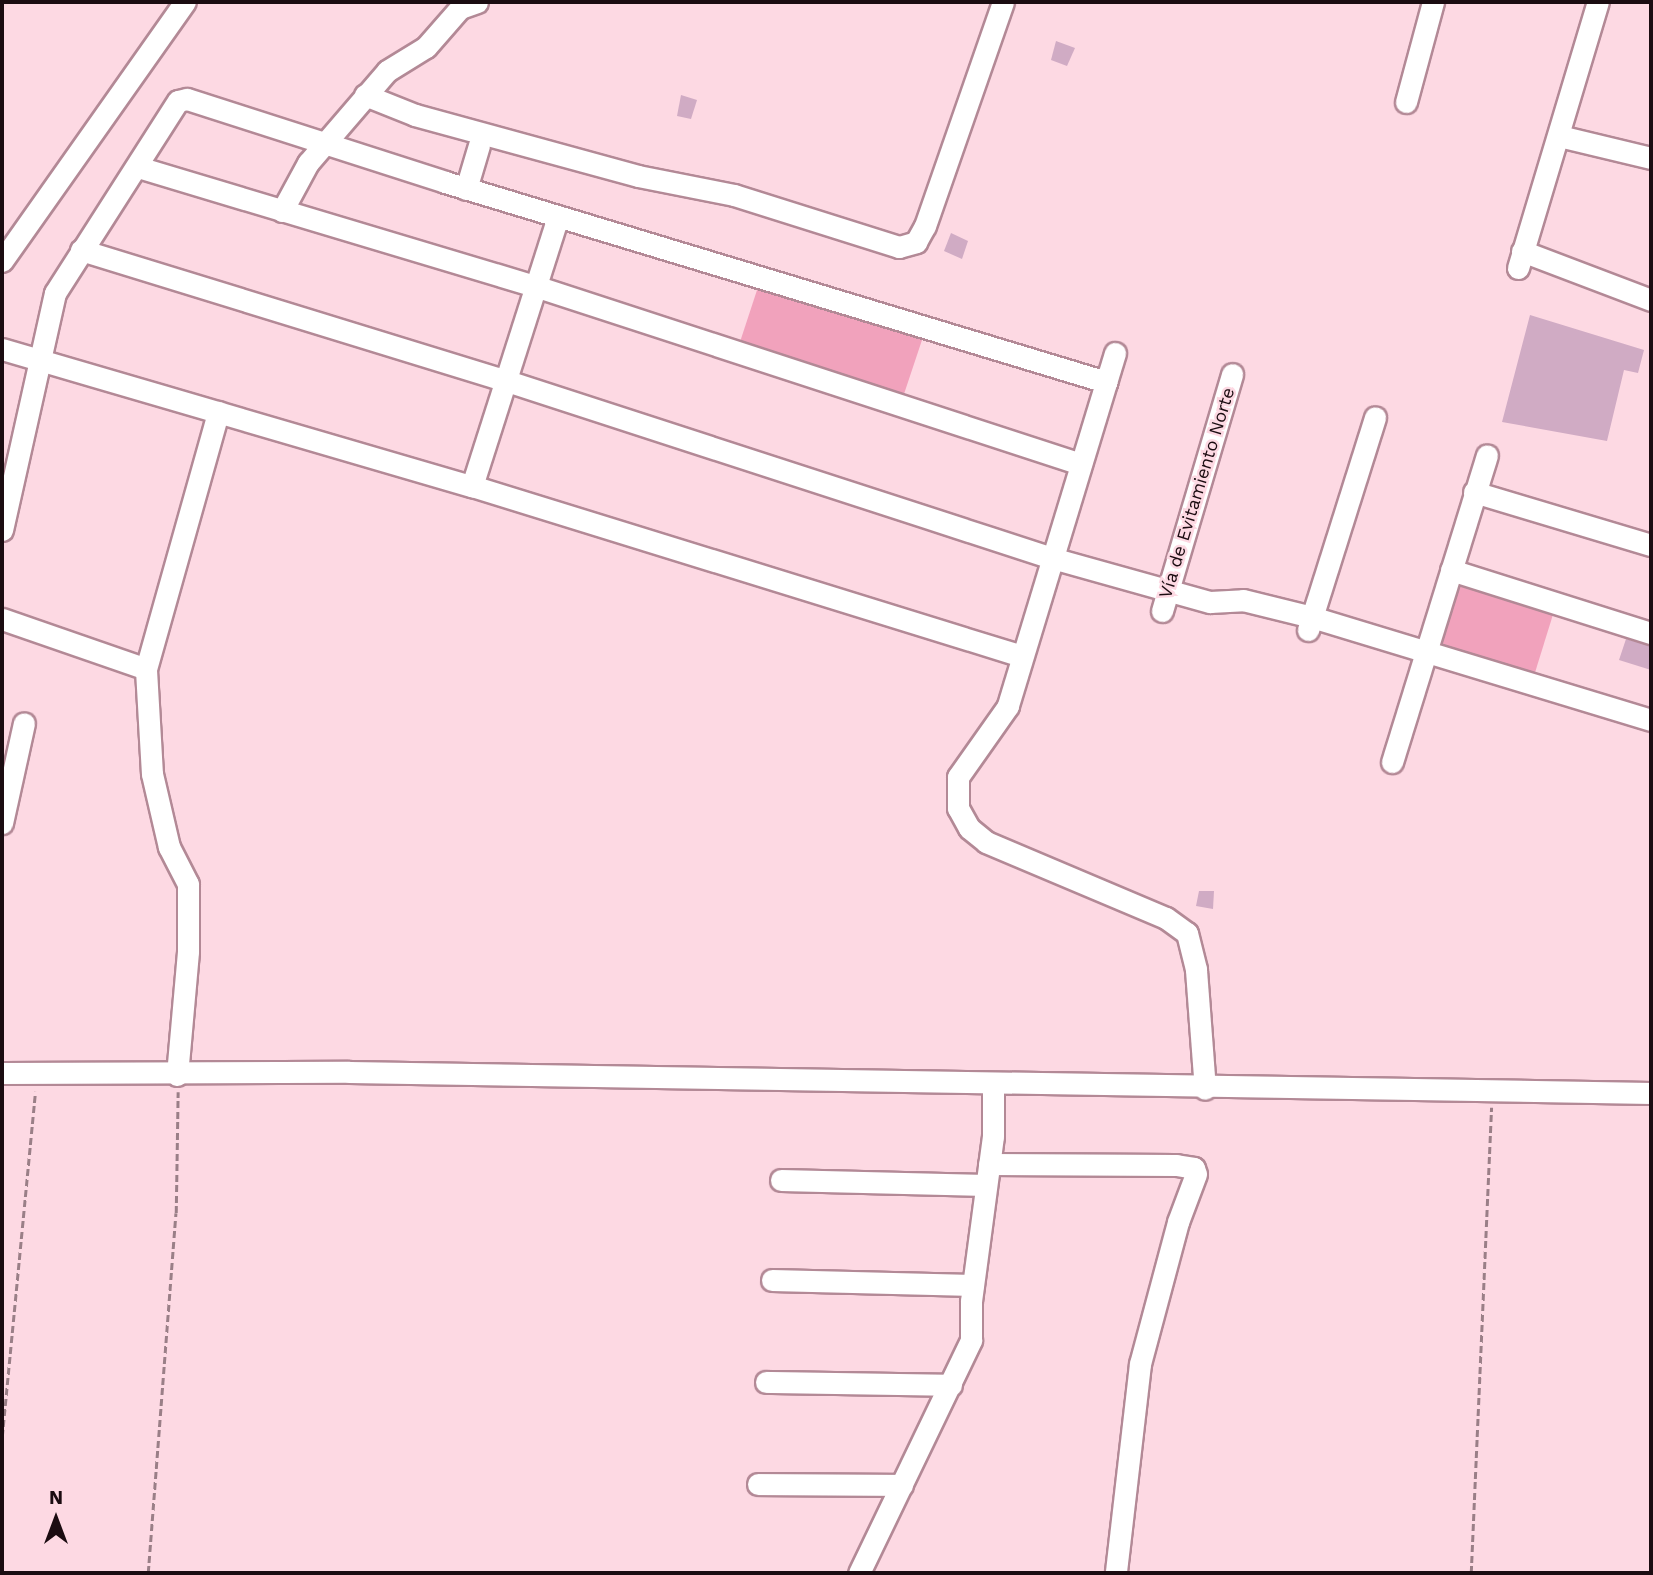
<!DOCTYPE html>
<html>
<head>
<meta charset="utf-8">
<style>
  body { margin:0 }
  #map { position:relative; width:1653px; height:1575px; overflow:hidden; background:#fdd9e3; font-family:"Work Sans",sans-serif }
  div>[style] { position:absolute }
  .green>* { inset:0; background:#f1a2bc }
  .building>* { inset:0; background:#d0abc4 }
  .path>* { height:2.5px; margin-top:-1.25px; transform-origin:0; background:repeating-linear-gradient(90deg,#9a7f87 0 7px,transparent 0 10.5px) }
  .roads { filter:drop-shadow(2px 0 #b38996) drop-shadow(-2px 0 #b38996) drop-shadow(0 2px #b38996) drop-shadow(0 -2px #b38996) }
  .minor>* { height:21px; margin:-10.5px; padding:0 10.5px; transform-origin:10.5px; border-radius:10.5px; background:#fff }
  span { translate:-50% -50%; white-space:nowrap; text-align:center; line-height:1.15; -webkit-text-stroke:5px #fdd9e3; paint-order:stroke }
  .street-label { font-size:18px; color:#1b0c11 }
  .frame { position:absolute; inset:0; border:4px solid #1b0c11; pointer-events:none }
  .north { position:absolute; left:21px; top:1484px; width:70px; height:70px; -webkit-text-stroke:5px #fdd9e3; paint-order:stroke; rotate:0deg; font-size:19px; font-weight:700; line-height:28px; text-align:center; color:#1b0c11 }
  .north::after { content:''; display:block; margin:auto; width:24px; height:32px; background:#1b0c11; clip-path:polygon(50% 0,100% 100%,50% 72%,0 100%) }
</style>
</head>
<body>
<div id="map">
  <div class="green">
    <i style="clip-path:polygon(759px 284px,924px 334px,902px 400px,738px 348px)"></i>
    <i style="clip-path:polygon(1456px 579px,1555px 608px,1533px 679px,1434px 649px)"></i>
  </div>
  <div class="building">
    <i style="clip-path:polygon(1056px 41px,1075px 48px,1067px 66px,1051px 60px)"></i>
    <i style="clip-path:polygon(681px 95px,697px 100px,691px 119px,677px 116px)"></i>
    <i style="clip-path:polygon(951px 233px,968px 241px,962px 259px,944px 251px)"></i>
    <i style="clip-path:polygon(1530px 315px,1644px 350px,1638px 373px,1624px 370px,1607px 441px,1502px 422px)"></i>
    <i style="clip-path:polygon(1626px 639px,1651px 646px,1651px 670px,1619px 660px)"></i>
    <i style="clip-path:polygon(1199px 891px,1214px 891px,1213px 909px,1196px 906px)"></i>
  </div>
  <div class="path">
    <i style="left:2px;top:1437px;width:347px;rotate:-84.5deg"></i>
    <i style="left:148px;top:1573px;width:361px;rotate:-85.6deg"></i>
    <i style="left:176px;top:1213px;width:121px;rotate:-89.1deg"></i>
    <i style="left:1471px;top:1573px;width:466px;rotate:-87.5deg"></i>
  </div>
  <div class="roads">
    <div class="minor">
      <i style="left:365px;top:95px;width:54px;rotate:21.8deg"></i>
      <i style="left:415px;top:115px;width:231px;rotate:15.3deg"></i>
      <i style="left:638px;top:176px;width:98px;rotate:11.2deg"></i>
      <i style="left:734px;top:195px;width:173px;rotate:17.5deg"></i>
      <i style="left:899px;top:247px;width:18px;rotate:-16deg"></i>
      <i style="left:916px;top:242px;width:18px;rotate:-61deg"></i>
      <i style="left:925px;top:226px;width:237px;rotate:-70.8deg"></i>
      <i style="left:1406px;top:102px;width:104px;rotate:-74.9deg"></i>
      <i style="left:1559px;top:136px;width:95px;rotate:13.4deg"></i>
      <i style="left:138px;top:167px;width:414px;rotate:16.7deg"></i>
      <i style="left:535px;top:286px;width:574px;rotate:18.06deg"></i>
      <i style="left:466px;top:189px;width:46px;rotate:-73.5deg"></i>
      <i style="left:282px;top:211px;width:55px;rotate:-61.6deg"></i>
      <i style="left:308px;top:163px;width:121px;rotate:-49.3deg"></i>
      <i style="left:387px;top:71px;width:46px;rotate:-31.6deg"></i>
      <i style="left:426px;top:47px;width:52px;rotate:-48.9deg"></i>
      <i style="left:460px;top:8px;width:18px;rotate:-19deg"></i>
      <i style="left:81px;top:250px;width:443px;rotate:17.1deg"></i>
      <i style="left:504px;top:380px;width:576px;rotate:17.99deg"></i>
      <i style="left:1052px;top:558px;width:164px;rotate:15.6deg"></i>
      <i style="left:1210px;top:602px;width:33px;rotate:-3deg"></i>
      <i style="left:1243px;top:600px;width:71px;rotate:13.8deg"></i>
      <i style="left:1312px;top:617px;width:354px;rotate:16.9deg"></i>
      <i style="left:1522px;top:251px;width:138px;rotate:20.8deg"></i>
      <i style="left:2px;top:261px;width:317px;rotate:-54.8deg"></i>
      <i style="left:1518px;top:268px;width:278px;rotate:-73.3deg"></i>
      <i style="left:2px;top:349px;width:490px;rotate:16.3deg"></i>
      <i style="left:472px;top:486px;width:576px;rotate:17.18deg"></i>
      <i style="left:1115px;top:353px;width:369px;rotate:106.9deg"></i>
      <i style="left:1008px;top:706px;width:87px;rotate:125.2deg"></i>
      <i style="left:958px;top:777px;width:31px;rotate:90deg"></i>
      <i style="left:958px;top:808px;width:23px;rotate:61deg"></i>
      <i style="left:969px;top:828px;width:22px;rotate:39deg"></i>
      <i style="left:986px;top:842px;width:195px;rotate:22.9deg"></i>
      <i style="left:1166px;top:918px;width:26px;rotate:36deg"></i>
      <i style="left:1187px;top:933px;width:38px;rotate:76deg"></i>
      <i style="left:1196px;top:970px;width:119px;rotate:85.7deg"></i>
      <i style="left:472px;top:486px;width:283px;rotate:-72.3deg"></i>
      <i style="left:1474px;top:492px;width:185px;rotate:16.7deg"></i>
      <i style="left:2px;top:530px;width:243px;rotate:-77.4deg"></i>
      <i style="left:55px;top:293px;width:228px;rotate:-57.4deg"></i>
      <i style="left:178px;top:101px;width:9px;rotate:-13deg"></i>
      <i style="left:187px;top:99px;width:271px;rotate:17.8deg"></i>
      <i style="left:445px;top:182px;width:691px;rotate:16.83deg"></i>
      <i style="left:1451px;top:570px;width:210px;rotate:17.5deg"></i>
      <i style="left:1162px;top:611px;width:247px;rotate:-73.5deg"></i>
      <i style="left:2px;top:619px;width:152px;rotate:19.1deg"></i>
      <i style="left:1308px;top:630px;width:223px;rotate:-72.5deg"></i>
      <i style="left:1392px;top:762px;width:321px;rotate:-72.8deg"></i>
      <i style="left:2px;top:823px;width:102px;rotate:-77.6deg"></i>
      <i style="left:2px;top:1073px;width:347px;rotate:-0.2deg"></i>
      <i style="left:349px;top:1072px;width:1302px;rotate:0.92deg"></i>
      <i style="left:177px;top:1075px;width:124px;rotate:-84.9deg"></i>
      <i style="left:188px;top:951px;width:67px;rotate:-90deg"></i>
      <i style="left:188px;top:884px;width:42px;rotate:-117.2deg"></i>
      <i style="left:169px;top:847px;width:75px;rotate:-103.1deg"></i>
      <i style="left:152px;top:774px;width:105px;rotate:-93.3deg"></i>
      <i style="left:146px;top:669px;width:267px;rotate:-74.3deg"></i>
      <i style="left:989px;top:1164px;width:187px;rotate:0.3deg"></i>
      <i style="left:1176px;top:1165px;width:18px;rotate:9deg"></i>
      <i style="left:1194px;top:1168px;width:6px;rotate:72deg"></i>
      <i style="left:1196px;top:1174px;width:51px;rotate:110.6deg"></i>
      <i style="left:1178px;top:1222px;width:147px;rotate:105deg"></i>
      <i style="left:1140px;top:1364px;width:210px;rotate:96.6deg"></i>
      <i style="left:781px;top:1180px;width:205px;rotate:1.4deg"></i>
      <i style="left:772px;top:1280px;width:201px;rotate:1.4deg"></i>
      <i style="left:766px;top:1382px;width:185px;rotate:0.9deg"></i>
      <i style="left:758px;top:1484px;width:144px;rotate:0.4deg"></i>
      <i style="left:859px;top:1573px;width:259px;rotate:-64.3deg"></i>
      <i style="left:971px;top:1340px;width:39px;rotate:-90deg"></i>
      <i style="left:971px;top:1301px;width:166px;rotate:-82.4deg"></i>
      <i style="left:993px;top:1136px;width:51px;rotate:-90deg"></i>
    </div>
  </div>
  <div class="street-label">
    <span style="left:1197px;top:493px;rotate:-73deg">Vía de Evitamiento Norte</span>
  </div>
  <div class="frame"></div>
  <div class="north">N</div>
</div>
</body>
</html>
